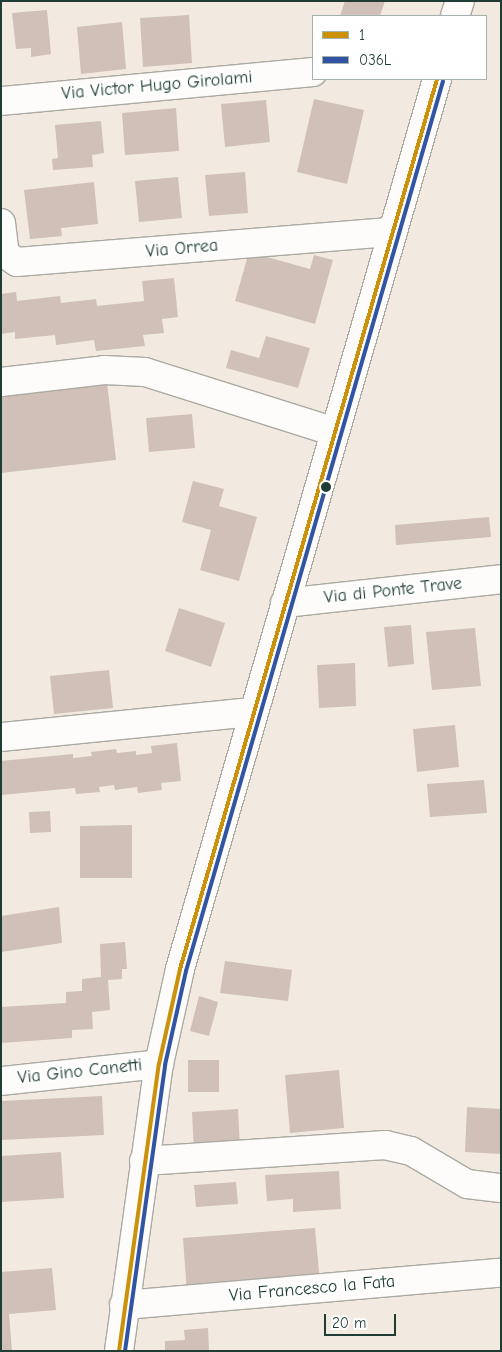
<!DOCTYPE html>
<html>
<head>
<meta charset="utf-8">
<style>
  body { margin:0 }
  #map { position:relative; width:502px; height:1352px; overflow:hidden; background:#f2eae1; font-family:"Comic Neue",sans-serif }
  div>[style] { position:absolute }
  .building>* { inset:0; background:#d0c0b7 }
  .roads { filter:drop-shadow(1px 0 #aaaaa3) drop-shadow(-1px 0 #aaaaa3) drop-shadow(0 1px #aaaaa3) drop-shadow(0 -1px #aaaaa3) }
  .minor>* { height:28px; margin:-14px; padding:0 14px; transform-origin:14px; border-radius:14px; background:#fdfcfa }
  .bus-1>* { height:4px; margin:-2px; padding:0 2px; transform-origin:2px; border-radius:2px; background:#cc910a }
  .bus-2>* { height:4px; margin:-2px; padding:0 2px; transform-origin:2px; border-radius:2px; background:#3155a3 }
  .dots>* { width:14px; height:14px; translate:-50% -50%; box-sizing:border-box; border:2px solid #fff; border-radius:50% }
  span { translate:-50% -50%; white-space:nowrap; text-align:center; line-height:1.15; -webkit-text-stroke:5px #fff; paint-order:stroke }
  .street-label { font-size:18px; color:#1f3d34 }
  .frame { position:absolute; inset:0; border:2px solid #1f3d34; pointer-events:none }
  .legend { position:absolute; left:312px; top:15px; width:175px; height:65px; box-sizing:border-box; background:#fff; border:1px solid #a5b1ae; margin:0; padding:6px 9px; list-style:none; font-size:15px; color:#1f3d34 }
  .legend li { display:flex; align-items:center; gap:10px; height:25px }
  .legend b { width:25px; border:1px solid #a5b1ae }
  .scale { position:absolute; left:324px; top:1314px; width:72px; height:22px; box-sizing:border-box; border:2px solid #1f3d34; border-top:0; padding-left:6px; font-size:15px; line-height:18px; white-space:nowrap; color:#1f3d34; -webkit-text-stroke:4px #fff; paint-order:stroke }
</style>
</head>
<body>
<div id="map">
  <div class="building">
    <i style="clip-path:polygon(345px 1px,385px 1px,380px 16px,340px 16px)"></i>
    <i style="clip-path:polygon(47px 10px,51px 54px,31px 57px,31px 48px,16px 49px,12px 13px)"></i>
    <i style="clip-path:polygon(189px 15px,192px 63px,143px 67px,140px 18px)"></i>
    <i style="clip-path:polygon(122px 22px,126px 69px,81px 74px,77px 27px)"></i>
    <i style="clip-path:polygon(314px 99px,364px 110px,347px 184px,297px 172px)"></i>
    <i style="clip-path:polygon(266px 100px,270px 142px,225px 147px,221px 104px)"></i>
    <i style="clip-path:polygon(176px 108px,179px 151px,125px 155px,122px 113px)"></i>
    <i style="clip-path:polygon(101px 121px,104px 153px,92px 155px,93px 167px,53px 170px,52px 159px,58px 158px,55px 125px)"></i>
    <i style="clip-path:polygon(245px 172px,248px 213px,209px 216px,205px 175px)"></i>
    <i style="clip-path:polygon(178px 177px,182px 218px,139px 222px,135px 181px)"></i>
    <i style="clip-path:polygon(94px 182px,98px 224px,61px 228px,62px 236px,30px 239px,24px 190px)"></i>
    <i style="clip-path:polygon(249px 252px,310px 269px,314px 255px,333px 260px,315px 324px,235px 301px)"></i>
    <i style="clip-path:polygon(174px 278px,178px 317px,162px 319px,164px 333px,143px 335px,145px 346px,96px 351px,94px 340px,56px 345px,55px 335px,15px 339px,15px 332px,1px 334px,1px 294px,16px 292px,17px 301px,60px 296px,61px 303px,96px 299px,97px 306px,144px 301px,142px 281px)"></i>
    <i style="clip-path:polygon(266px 336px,310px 348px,298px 388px,226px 368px,231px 350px,259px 358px)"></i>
    <i style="clip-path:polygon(107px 382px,116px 460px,1px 473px,1px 393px)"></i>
    <i style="clip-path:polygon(192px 414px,195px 448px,149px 452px,146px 418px)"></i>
    <i style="clip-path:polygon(193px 481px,224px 489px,219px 506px,257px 517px,239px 581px,200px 570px,211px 530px,182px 522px)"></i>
    <i style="clip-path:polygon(489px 517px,491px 537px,396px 545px,395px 525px)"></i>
    <i style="clip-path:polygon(179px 608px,225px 623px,211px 667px,165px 651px)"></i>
    <i style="clip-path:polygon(411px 625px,414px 664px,388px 667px,384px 627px)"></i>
    <i style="clip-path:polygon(475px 628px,481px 686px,432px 690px,426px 632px)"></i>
    <i style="clip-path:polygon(355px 663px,356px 706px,319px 708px,317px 665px)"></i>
    <i style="clip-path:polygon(109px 670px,113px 708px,54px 714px,50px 676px)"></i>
    <i style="clip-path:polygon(455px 725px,459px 767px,417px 772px,413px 729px)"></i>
    <i style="clip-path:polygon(177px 743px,181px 781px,161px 783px,162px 790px,138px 793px,137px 787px,115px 790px,114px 785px,99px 787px,100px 792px,76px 794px,75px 788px,1px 795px,1px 761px,73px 754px,73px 758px,92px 756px,91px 752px,116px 749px,117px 753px,136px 751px,136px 755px,152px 753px,151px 746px)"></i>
    <i style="clip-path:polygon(484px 780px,487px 813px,430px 817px,427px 784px)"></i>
    <i style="clip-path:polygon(50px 811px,51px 832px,30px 833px,29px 812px)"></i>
    <i style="clip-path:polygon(132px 825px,132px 878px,80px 878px,80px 826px)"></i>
    <i style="clip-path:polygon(59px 907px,62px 943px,1px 952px,1px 916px)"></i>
    <i style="clip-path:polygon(125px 942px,127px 969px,122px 969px,122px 979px,108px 980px,110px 1010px,92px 1012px,93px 1029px,72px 1030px,72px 1038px,1px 1043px,1px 1007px,66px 1003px,66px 992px,82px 991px,82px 979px,101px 977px,100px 944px)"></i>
    <i style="clip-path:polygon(225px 961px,292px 970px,288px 1001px,220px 993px)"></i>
    <i style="clip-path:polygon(199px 996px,218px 1002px,209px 1036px,190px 1031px)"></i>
    <i style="clip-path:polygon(188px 1060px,219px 1060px,219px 1092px,188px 1092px)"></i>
    <i style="clip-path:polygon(339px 1070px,344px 1128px,290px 1133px,285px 1075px)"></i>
    <i style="clip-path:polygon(102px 1096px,104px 1135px,1px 1140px,1px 1101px)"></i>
    <i style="clip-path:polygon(467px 1107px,501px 1109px,501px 1154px,465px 1152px)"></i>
    <i style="clip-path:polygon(238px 1109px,240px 1148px,194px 1151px,192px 1112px)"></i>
    <i style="clip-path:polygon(61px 1152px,64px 1198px,1px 1202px,1px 1156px)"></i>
    <i style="clip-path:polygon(339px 1171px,341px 1209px,293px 1212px,293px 1199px,267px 1201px,265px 1175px)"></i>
    <i style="clip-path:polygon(236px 1182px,238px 1204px,196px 1207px,194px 1185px)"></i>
    <i style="clip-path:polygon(315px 1228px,320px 1283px,187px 1293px,183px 1238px)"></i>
    <i style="clip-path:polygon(52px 1268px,56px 1310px,9px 1314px,12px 1351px,1px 1351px,1px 1272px)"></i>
    <i style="clip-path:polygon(208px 1328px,209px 1351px,165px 1351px,165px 1341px,185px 1340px,184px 1330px)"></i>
  </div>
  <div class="roads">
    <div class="minor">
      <i style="left:455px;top:16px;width:16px;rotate:-72deg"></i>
      <i style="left:1px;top:101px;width:313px;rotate:-5.3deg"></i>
      <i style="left:1px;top:223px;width:31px;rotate:83deg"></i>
      <i style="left:5px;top:254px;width:14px;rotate:34deg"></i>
      <i style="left:17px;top:262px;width:377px;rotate:-4.6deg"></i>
      <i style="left:1px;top:382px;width:104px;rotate:-6.6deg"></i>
      <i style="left:104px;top:370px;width:41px;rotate:2.8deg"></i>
      <i style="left:145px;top:372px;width:199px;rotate:17.5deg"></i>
      <i style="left:285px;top:603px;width:217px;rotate:-6.3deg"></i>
      <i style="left:1px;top:737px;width:253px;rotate:-5.7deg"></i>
      <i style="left:1px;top:1081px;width:159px;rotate:-6.1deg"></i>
      <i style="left:144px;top:1161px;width:242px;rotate:-3.8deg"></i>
      <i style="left:385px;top:1145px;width:27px;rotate:13deg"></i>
      <i style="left:411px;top:1151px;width:65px;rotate:30.5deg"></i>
      <i style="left:467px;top:1184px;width:34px;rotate:7deg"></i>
      <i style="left:124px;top:1305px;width:378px;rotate:-4.9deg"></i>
      <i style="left:119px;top:1351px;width:290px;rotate:-82.1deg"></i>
      <i style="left:159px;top:1064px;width:97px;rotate:-77.5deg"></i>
      <i style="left:180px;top:969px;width:926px;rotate:-73.89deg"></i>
    </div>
  </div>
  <div class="bus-1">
    <i style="left:119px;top:1351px;width:290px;rotate:-82.1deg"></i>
    <i style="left:159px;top:1064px;width:97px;rotate:-77.5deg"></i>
    <i style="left:180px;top:969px;width:926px;rotate:-73.89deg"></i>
  </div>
  <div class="bus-2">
    <i style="left:125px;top:1351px;width:289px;rotate:-82deg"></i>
    <i style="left:165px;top:1065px;width:96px;rotate:-77.4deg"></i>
    <i style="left:186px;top:971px;width:926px;rotate:-73.89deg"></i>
  </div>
  <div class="dots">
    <i style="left:326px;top:487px;background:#1f3d34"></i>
  </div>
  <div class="street-label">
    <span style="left:157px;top:86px;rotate:-5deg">Via Victor Hugo Girolami</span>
    <span style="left:182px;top:249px;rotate:-5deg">Via Orrea</span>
    <span style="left:393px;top:591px;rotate:-6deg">Via di Ponte Trave</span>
    <span style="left:80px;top:1072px;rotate:-6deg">Via Gino Canetti</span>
    <span style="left:312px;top:1289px;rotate:-5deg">Via Francesco la Fata</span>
  </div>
  <div class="frame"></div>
  <ul class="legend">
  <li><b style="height:6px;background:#cc910a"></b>1</li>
  <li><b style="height:6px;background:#3155a3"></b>036L</li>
  </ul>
  <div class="scale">20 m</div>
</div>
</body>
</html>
